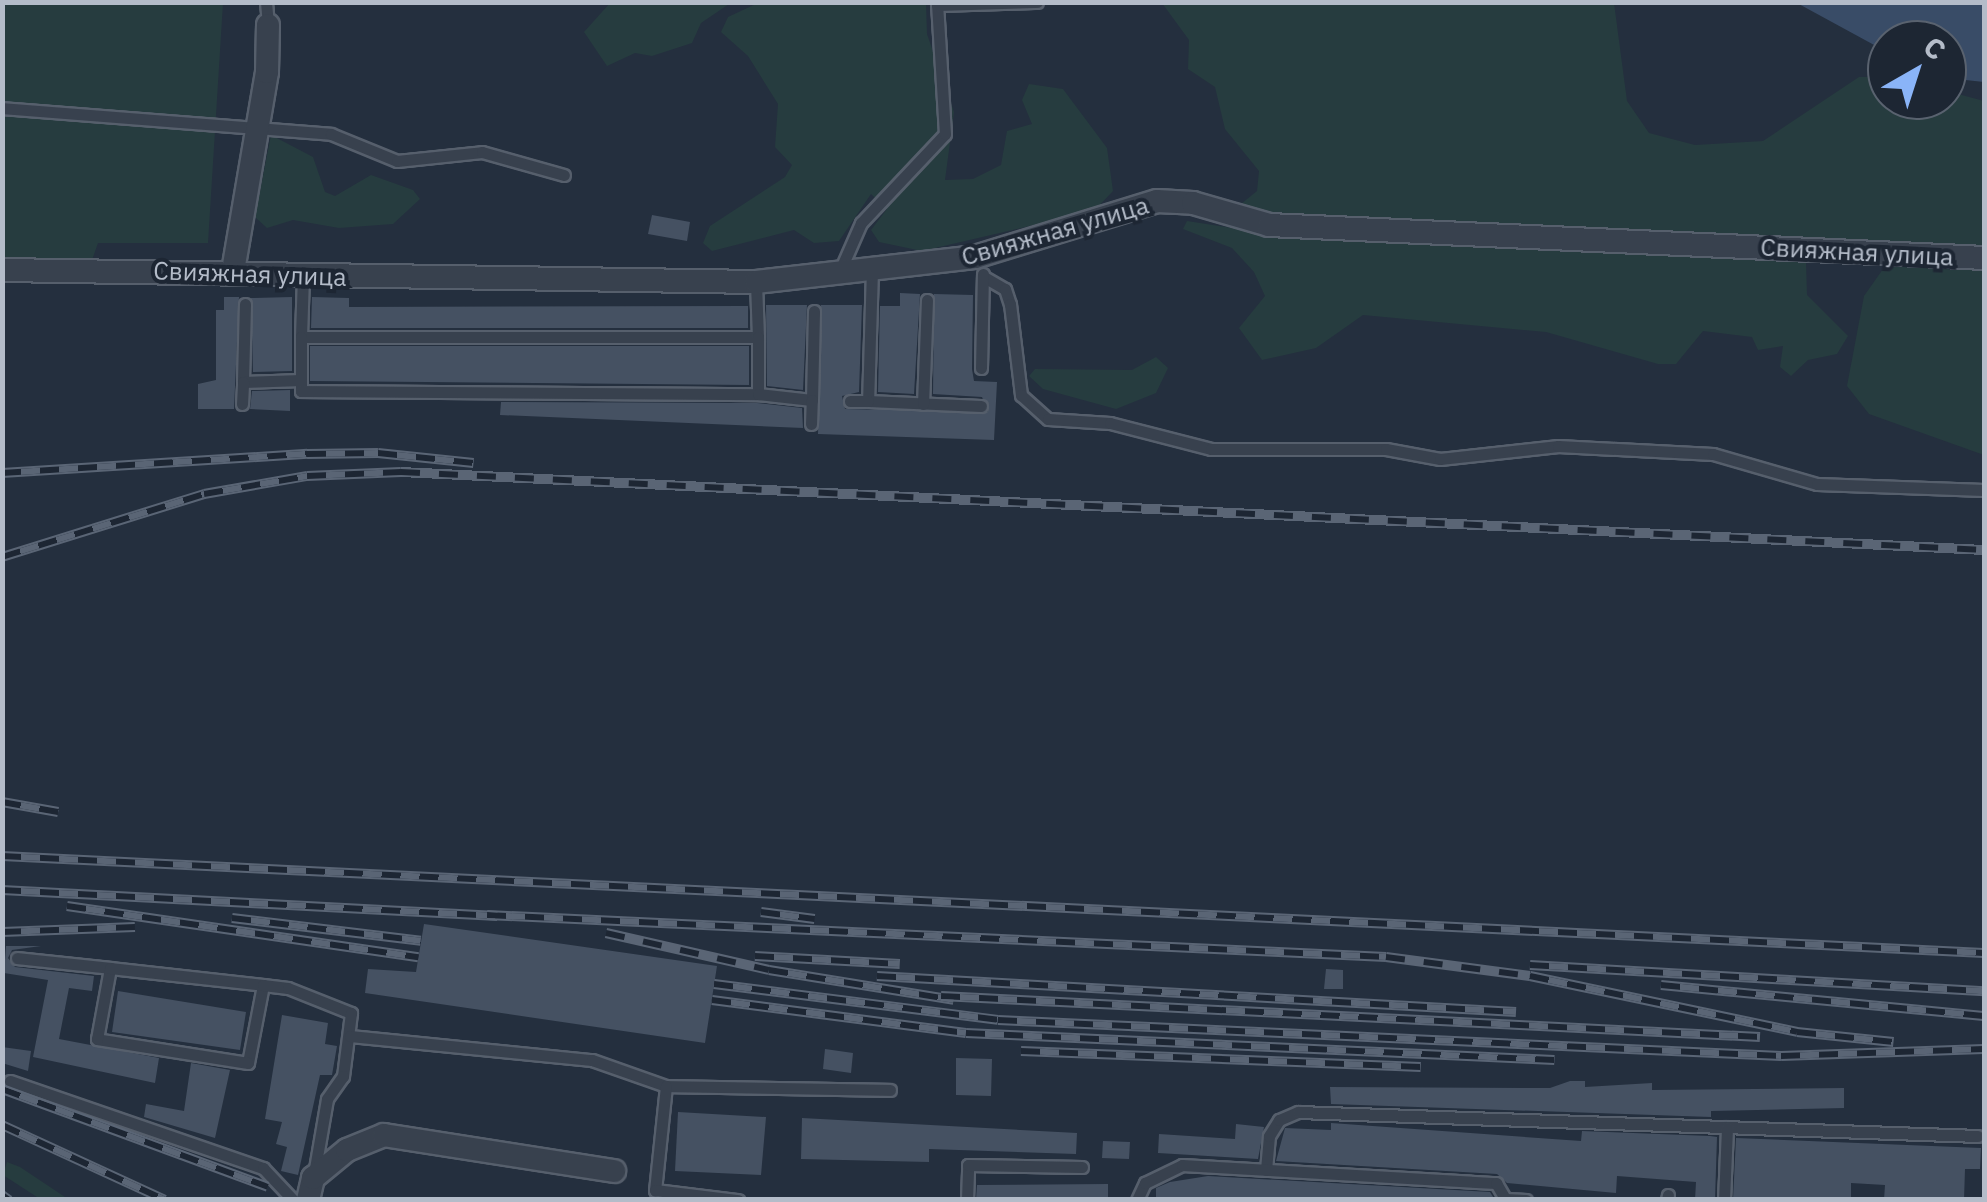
<!DOCTYPE html>
<html>
<head>
<meta charset="utf-8">
<style>
  body { margin:0 }
  #map { position:relative; width:1987px; height:1202px; overflow:hidden; background:#242f3e; font-family:"IBM Plex Sans",sans-serif }
  div>[style] { position:absolute }
  .green>* { inset:0; background:#263c3f }
  .water>* { inset:0; background:#394c67 }
  .building>* { inset:0; background:#455162 }
  .roads { filter:drop-shadow(2px 0 #565f6c) drop-shadow(-2px 0 #565f6c) drop-shadow(0 2px #565f6c) drop-shadow(0 -2px #565f6c) }
  .lane>* { height:11px; margin:-5.5px; padding:0 5.5px; transform-origin:5.5px; border-radius:5.5px; background:#38414e }
  .street>* { height:22px; margin:-11px; padding:0 11px; transform-origin:11px; border-radius:11px; background:#38414e }
  .rail>* { height:10px; margin-top:-5px; transform-origin:0; background:repeating-linear-gradient(90deg,#1d2633 0 19px,#5a6575 0 38px); box-sizing:border-box; border-block:2px solid #5a6575 }
  span { translate:-50% -50%; white-space:nowrap; text-align:center; line-height:1.15; -webkit-text-stroke:8px #1d2633; paint-order:stroke }
  .street-label { font-size:25px; color:#b4bcc9 }
  .frame { position:absolute; inset:0; border:5px solid #b4bcc9; pointer-events:none }
  .north { position:absolute; left:1867px; top:20px; width:100px; height:100px; box-sizing:border-box; background:#1d2633; border:2px solid #59626f; border-radius:50%; rotate:39deg; font-size:28px; font-weight:700; line-height:40px; text-align:center; color:#b4bcc9 }
  .north::after { content:''; display:block; margin:auto; width:35px; height:45px; background:#8ab4f8; clip-path:polygon(50% 0,100% 100%,50% 72%,0 100%) }
</style>
</head>
<body>
<div id="map">
  <div class="green">
    <i style="clip-path:polygon(3px 3px,223px 3px,208px 243px,98px 243px,92px 260px,3px 262px)"></i>
    <i style="clip-path:polygon(610px 3px,729px 2px,729px 4px,701px 23px,692px 43px,652px 56px,635px 53px,607px 66px,584px 32px)"></i>
    <i style="clip-path:polygon(758px 3px,926px 3px,927px 34px,954px 112px,945px 180px,973px 179px,1001px 165px,1007px 131px,1032px 124px,1022px 100px,1029px 84px,1063px 89px,1107px 148px,1113px 191px,1094px 211px,922px 251px,879px 242px,871px 230px,887px 209px,871px 194px,839px 241px,814px 243px,794px 230px,712px 251px,703px 243px,710px 226px,785px 177px,792px 165px,775px 147px,778px 104px,748px 56px,721px 32px,728px 17px)"></i>
    <i style="clip-path:polygon(1162px 3px,1614px 3px,1627px 101px,1649px 133px,1695px 145px,1763px 141px,1859px 77px,1887px 77px,1887px 100px,1947px 100px,1947px 91px,1984px 101px,1984px 249px,1243px 216px,1241px 204px,1257px 191px,1259px 171px,1225px 129px,1215px 87px,1188px 69px,1189px 40px)"></i>
    <i style="clip-path:polygon(271px 135px,313px 157px,325px 192px,335px 196px,371px 175px,413px 190px,420px 199px,393px 224px,339px 228px,293px 220px,267px 228px,255px 217px)"></i>
    <i style="clip-path:polygon(1187px 221px,1258px 232px,1795px 257px,1806px 262px,1807px 295px,1848px 336px,1837px 354px,1808px 360px,1791px 376px,1780px 367px,1783px 346px,1758px 350px,1752px 337px,1703px 331px,1676px 364px,1658px 364px,1546px 332px,1363px 315px,1316px 348px,1262px 360px,1239px 328px,1265px 296px,1254px 272px,1232px 248px,1183px 229px)"></i>
    <i style="clip-path:polygon(1888px 262px,1984px 267px,1984px 455px,1869px 414px,1847px 386px,1864px 296px)"></i>
    <i style="clip-path:polygon(1156px 357px,1168px 368px,1156px 393px,1116px 409px,1043px 389px,1029px 376px,1035px 369px,1132px 370px)"></i>
    <i style="clip-path:polygon(7px 1162px,20px 1167px,68px 1199px,40px 1199px,3px 1175px)"></i>
  </div>
  <div class="water">
    <i style="clip-path:polygon(1797px 3px,1984px 3px,1984px 82px,1947px 78px,1947px 40px,1887px 40px,1887px 52px)"></i>
  </div>
  <div class="building">
    <i style="clip-path:polygon(652px 215px,690px 222px,687px 241px,648px 234px)"></i>
    <i style="clip-path:polygon(900px 293px,920px 294px,914px 394px,878px 392px,880px 306px,900px 306px)"></i>
    <i style="clip-path:polygon(934px 294px,973px 295px,972px 369px,974px 381px,997px 382px,994px 440px,818px 434px,821px 305px,862px 305px,859px 392px,842px 396px,845px 409px,988px 412px,982px 397px,933px 394px)"></i>
    <i style="clip-path:polygon(224px 297px,239px 297px,234px 409px,198px 409px,198px 384px,216px 380px,216px 310px,224px 310px)"></i>
    <i style="clip-path:polygon(292px 297px,292px 371px,253px 372px,251px 298px)"></i>
    <i style="clip-path:polygon(312px 297px,349px 298px,349px 307px,748px 306px,748px 328px,311px 328px)"></i>
    <i style="clip-path:polygon(766px 305px,807px 305px,803px 390px,767px 386px)"></i>
    <i style="clip-path:polygon(310px 346px,749px 346px,749px 385px,310px 381px)"></i>
    <i style="clip-path:polygon(290px 390px,290px 411px,250px 409px,252px 391px)"></i>
    <i style="clip-path:polygon(501px 402px,757px 403px,802px 408px,803px 428px,500px 415px)"></i>
    <i style="clip-path:polygon(424px 924px,717px 966px,705px 1043px,365px 993px,368px 969px,416px 972px)"></i>
    <i style="clip-path:polygon(6px 946px,41px 946px,12px 950px,8px 958px,15px 967px,94px 976px,92px 991px,69px 988px,59px 1039px,159px 1058px,155px 1083px,33px 1057px,48px 980px,4px 973px)"></i>
    <i style="clip-path:polygon(1326px 969px,1343px 970px,1343px 989px,1324px 989px)"></i>
    <i style="clip-path:polygon(118px 991px,246px 1012px,240px 1050px,112px 1032px)"></i>
    <i style="clip-path:polygon(282px 1015px,328px 1023px,325px 1044px,337px 1046px,332px 1075px,320px 1075px,298px 1175px,281px 1171px,287px 1147px,276px 1144px,282px 1122px,265px 1119px)"></i>
    <i style="clip-path:polygon(2px 1047px,31px 1051px,28px 1071px,2px 1063px)"></i>
    <i style="clip-path:polygon(825px 1049px,853px 1053px,851px 1073px,823px 1069px)"></i>
    <i style="clip-path:polygon(956px 1058px,992px 1059px,991px 1096px,956px 1095px)"></i>
    <i style="clip-path:polygon(191px 1063px,230px 1070px,215px 1138px,144px 1117px,146px 1104px,184px 1111px)"></i>
    <i style="clip-path:polygon(1570px 1081px,1585px 1081px,1585px 1087px,1652px 1083px,1652px 1090px,1844px 1088px,1844px 1108px,1711px 1111px,1711px 1117px,1331px 1104px,1330px 1087px,1550px 1088px)"></i>
    <i style="clip-path:polygon(678px 1112px,766px 1117px,761px 1175px,675px 1171px)"></i>
    <i style="clip-path:polygon(802px 1118px,1077px 1133px,1076px 1154px,929px 1149px,929px 1162px,801px 1159px)"></i>
    <i style="clip-path:polygon(1331px 1123px,1581px 1141px,1582px 1131px,1710px 1136px,1717px 1137px,1715px 1200px,1695px 1200px,1696px 1182px,1617px 1176px,1616px 1193px,1507px 1183px,1497px 1174px,1276px 1161px,1285px 1128px,1331px 1130px)"></i>
    <i style="clip-path:polygon(1236px 1124px,1264px 1127px,1258px 1159px,1158px 1153px,1159px 1134px,1235px 1139px)"></i>
    <i style="clip-path:polygon(1736px 1138px,1981px 1148px,1980px 1169px,1965px 1169px,1964px 1200px,1884px 1200px,1885px 1185px,1851px 1183px,1851px 1200px,1733px 1200px)"></i>
    <i style="clip-path:polygon(1103px 1141px,1130px 1142px,1129px 1159px,1102px 1158px)"></i>
    <i style="clip-path:polygon(1208px 1176px,1490px 1192px,1495px 1200px,1156px 1200px,1156px 1188px,1170px 1182px)"></i>
    <i style="clip-path:polygon(1108px 1184px,1108px 1200px,976px 1200px,977px 1185px)"></i>
  </div>
  <div class="roads">
    <div class="lane">
      <i style="left:266px;top:2px;width:23px;rotate:85deg"></i>
      <i style="left:2px;top:108px;width:330px;rotate:4.5deg"></i>
      <i style="left:331px;top:134px;width:71px;rotate:22.2deg"></i>
      <i style="left:397px;top:161px;width:85px;rotate:-6deg"></i>
      <i style="left:482px;top:152px;width:85px;rotate:15.7deg"></i>
      <i style="left:872px;top:269px;width:132px;rotate:91.7deg"></i>
      <i style="left:868px;top:401px;width:113px;rotate:2.5deg"></i>
      <i style="left:839px;top:273px;width:55px;rotate:-66.3deg"></i>
      <i style="left:861px;top:223px;width:122px;rotate:-46.7deg"></i>
      <i style="left:945px;top:134px;width:129px;rotate:-93.5deg"></i>
      <i style="left:937px;top:5px;width:100px;rotate:-1.7deg"></i>
      <i style="left:303px;top:276px;width:61px;rotate:91.9deg"></i>
      <i style="left:301px;top:337px;width:457px"></i>
      <i style="left:758px;top:337px;width:55px;rotate:-92.1deg"></i>
      <i style="left:984px;top:277px;width:24px;rotate:30deg"></i>
      <i style="left:1005px;top:289px;width:16px;rotate:72deg"></i>
      <i style="left:1010px;top:304px;width:92px;rotate:83.1deg"></i>
      <i style="left:1021px;top:395px;width:36px;rotate:42deg"></i>
      <i style="left:1048px;top:419px;width:62px;rotate:3.7deg"></i>
      <i style="left:1110px;top:423px;width:104px;rotate:14.4deg"></i>
      <i style="left:1211px;top:449px;width:175px"></i>
      <i style="left:1386px;top:449px;width:55px;rotate:10.5deg"></i>
      <i style="left:1440px;top:459px;width:119px;rotate:-6.3deg"></i>
      <i style="left:1558px;top:446px;width:155px;rotate:3deg"></i>
      <i style="left:1713px;top:454px;width:108px;rotate:16.1deg"></i>
      <i style="left:1817px;top:484px;width:167px;rotate:2.1deg"></i>
      <i style="left:245px;top:304px;width:78px;rotate:91.5deg"></i>
      <i style="left:243px;top:382px;width:58px;rotate:-2deg"></i>
      <i style="left:301px;top:337px;width:54px;rotate:90deg"></i>
      <i style="left:301px;top:391px;width:457px;rotate:0.4deg"></i>
      <i style="left:758px;top:394px;width:57px;rotate:-90deg"></i>
      <i style="left:981px;top:368px;width:94px;rotate:-88.8deg"></i>
      <i style="left:758px;top:394px;width:54px;rotate:6.3deg"></i>
      <i style="left:812px;top:400px;width:89px;rotate:-88.7deg"></i>
      <i style="left:850px;top:401px;width:18px"></i>
      <i style="left:242px;top:404px;width:22px;rotate:-87deg"></i>
      <i style="left:923px;top:404px;width:104px;rotate:-87.8deg"></i>
      <i style="left:811px;top:424px;width:24px;rotate:-88deg"></i>
      <i style="left:17px;top:958px;width:94px;rotate:6.1deg"></i>
      <i style="left:263px;top:985px;width:79px;rotate:100.9deg"></i>
      <i style="left:248px;top:1063px;width:153px;rotate:-171deg"></i>
      <i style="left:97px;top:1039px;width:72px;rotate:-79.6deg"></i>
      <i style="left:110px;top:968px;width:154px;rotate:6.3deg"></i>
      <i style="left:263px;top:985px;width:25px;rotate:7deg"></i>
      <i style="left:288px;top:988px;width:68px;rotate:21.6deg"></i>
      <i style="left:351px;top:1013px;width:64px;rotate:97.2deg"></i>
      <i style="left:343px;top:1076px;width:28px;rotate:125deg"></i>
      <i style="left:327px;top:1099px;width:76px;rotate:99.8deg"></i>
      <i style="left:350px;top:1036px;width:243px;rotate:5.7deg"></i>
      <i style="left:592px;top:1060px;width:78px;rotate:19.4deg"></i>
      <i style="left:666px;top:1086px;width:224px;rotate:1deg"></i>
      <i style="left:10px;top:1081px;width:268px;rotate:19deg"></i>
      <i style="left:263px;top:1168px;width:44px;rotate:46.8deg"></i>
      <i style="left:666px;top:1086px;width:105px;rotate:96deg"></i>
      <i style="left:655px;top:1190px;width:84px;rotate:6.9deg"></i>
      <i style="left:1266px;top:1170px;width:34px;rotate:-85deg"></i>
      <i style="left:1269px;top:1136px;width:19px;rotate:-58deg"></i>
      <i style="left:1279px;top:1120px;width:21px;rotate:-23deg"></i>
      <i style="left:1298px;top:1112px;width:680px;rotate:2.02deg"></i>
      <i style="left:1506px;top:1199px;width:20px;rotate:3deg"></i>
      <i style="left:967px;top:1200px;width:35px;rotate:-88deg"></i>
      <i style="left:968px;top:1165px;width:114px;rotate:1deg"></i>
      <i style="left:1137px;top:1200px;width:19px;rotate:-65deg"></i>
      <i style="left:1145px;top:1183px;width:41px;rotate:-25.9deg"></i>
      <i style="left:1182px;top:1165px;width:315px;rotate:3.3deg"></i>
      <i style="left:1496px;top:1183px;width:20px;rotate:60deg"></i>
      <i style="left:1667px;top:1200px;width:5px;rotate:-79deg"></i>
      <i style="left:1724px;top:1200px;width:73px;rotate:-87.6deg"></i>
    </div>
    <div class="street">
      <i style="left:2px;top:270px;width:754px;rotate:0.91deg"></i>
      <i style="left:756px;top:282px;width:220px;rotate:-6.5deg"></i>
      <i style="left:975px;top:257px;width:190px;rotate:-17.1deg"></i>
      <i style="left:1157px;top:201px;width:36px;rotate:3deg"></i>
      <i style="left:1193px;top:203px;width:79px;rotate:16.1deg"></i>
      <i style="left:1269px;top:225px;width:716px;rotate:2.64deg"></i>
      <i style="left:233px;top:271px;width:202px;rotate:-80.3deg"></i>
      <i style="left:267px;top:72px;width:47px;rotate:-88.8deg"></i>
      <i style="left:308px;top:1200px;width:23px;rotate:-77deg"></i>
      <i style="left:313px;top:1178px;width:44px;rotate:-39.5deg"></i>
      <i style="left:347px;top:1150px;width:40px;rotate:-22deg"></i>
      <i style="left:384px;top:1135px;width:233px;rotate:8.9deg"></i>
    </div>
  </div>
  <div class="rail">
    <i style="left:2px;top:473px;width:306px;rotate:-3.6deg"></i>
    <i style="left:307px;top:454px;width:71px;rotate:-0.8deg"></i>
    <i style="left:378px;top:453px;width:96px;rotate:6deg"></i>
    <i style="left:2px;top:557px;width:212px;rotate:-17.3deg"></i>
    <i style="left:204px;top:494px;width:105px;rotate:-9.9deg"></i>
    <i style="left:307px;top:476px;width:94px;rotate:-2.4deg"></i>
    <i style="left:401px;top:472px;width:1585px;rotate:2.82deg"></i>
    <i style="left:2px;top:802px;width:57px;rotate:10.1deg"></i>
    <i style="left:2px;top:856px;width:1984px;rotate:2.8deg"></i>
    <i style="left:2px;top:890px;width:496px;rotate:3deg"></i>
    <i style="left:67px;top:906px;width:355px;rotate:8.3deg"></i>
    <i style="left:761px;top:912px;width:54px;rotate:7.4deg"></i>
    <i style="left:487px;top:915px;width:900px;rotate:2.67deg"></i>
    <i style="left:1386px;top:957px;width:145px;rotate:7.5deg"></i>
    <i style="left:1530px;top:976px;width:273px;rotate:11.8deg"></i>
    <i style="left:1797px;top:1032px;width:97px;rotate:5.9deg"></i>
    <i style="left:232px;top:918px;width:190px;rotate:6.9deg"></i>
    <i style="left:2px;top:932px;width:133px;rotate:-2.2deg"></i>
    <i style="left:606px;top:933px;width:167px;rotate:12.8deg"></i>
    <i style="left:769px;top:970px;width:187px;rotate:9.2deg"></i>
    <i style="left:755px;top:956px;width:145px;rotate:3.2deg"></i>
    <i style="left:1530px;top:965px;width:455px;rotate:3.3deg"></i>
    <i style="left:877px;top:976px;width:640px;rotate:3.22deg"></i>
    <i style="left:714px;top:984px;width:286px;rotate:7.2deg"></i>
    <i style="left:998px;top:1020px;width:784px;rotate:2.63deg"></i>
    <i style="left:1781px;top:1056px;width:203px;rotate:-2deg"></i>
    <i style="left:1661px;top:985px;width:324px;rotate:5.5deg"></i>
    <i style="left:941px;top:996px;width:820px;rotate:2.87deg"></i>
    <i style="left:712px;top:1000px;width:256px;rotate:7.4deg"></i>
    <i style="left:966px;top:1033px;width:589px;rotate:2.63deg"></i>
    <i style="left:1021px;top:1051px;width:400px;rotate:2.3deg"></i>
    <i style="left:2px;top:1089px;width:283px;rotate:20.2deg"></i>
    <i style="left:2px;top:1125px;width:179px;rotate:24.7deg"></i>
    <i style="left:2px;top:1195px;width:9px;rotate:36deg"></i>
  </div>
  <div class="street-label">
    <span style="left:1055px;top:231px;rotate:-16deg">Свияжная улица</span>
    <span style="left:1857px;top:252px;rotate:3deg">Свияжная улица</span>
    <span style="left:250px;top:274px;rotate:2deg">Свияжная улица</span>
  </div>
  <div class="frame"></div>
  <div class="north">С</div>
</div>
</body>
</html>
